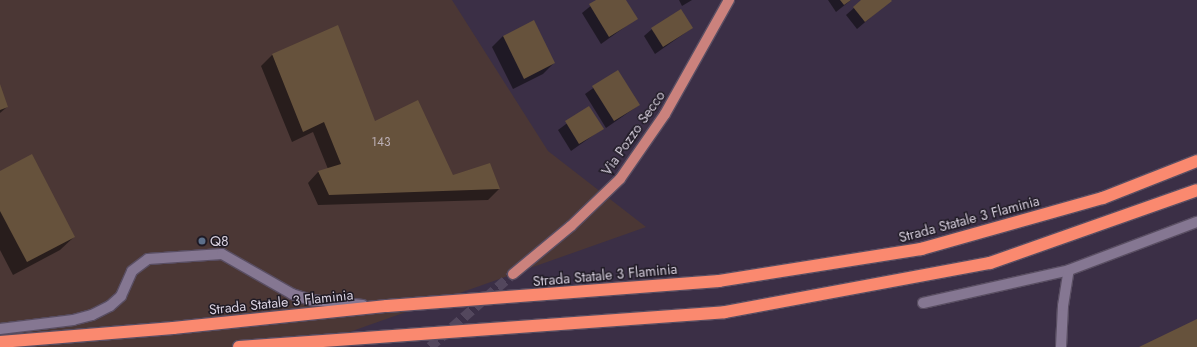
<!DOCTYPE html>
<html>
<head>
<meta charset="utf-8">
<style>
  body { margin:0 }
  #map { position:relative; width:1197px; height:347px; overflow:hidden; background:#3b2f46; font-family:Jost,sans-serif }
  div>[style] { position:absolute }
  .industrial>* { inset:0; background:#4b3735 }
  .shadow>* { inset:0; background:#0007 }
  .building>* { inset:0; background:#66523c }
  .major-tunnel>* { height:10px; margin-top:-5px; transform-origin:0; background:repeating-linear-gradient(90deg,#53475d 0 10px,transparent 0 15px) }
  .roads { filter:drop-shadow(1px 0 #594e62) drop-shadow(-1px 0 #594e62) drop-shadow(0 1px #594e62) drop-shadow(0 -1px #594e62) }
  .minor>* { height:10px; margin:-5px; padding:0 5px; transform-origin:5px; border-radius:5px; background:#857792 }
  .major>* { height:10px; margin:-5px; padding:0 5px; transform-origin:5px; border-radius:5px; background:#cb827d }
  .highway>* { height:12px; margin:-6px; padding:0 6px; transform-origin:6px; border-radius:6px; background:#fa896f }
  .dots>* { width:11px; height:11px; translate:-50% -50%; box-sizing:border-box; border:2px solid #1f1a24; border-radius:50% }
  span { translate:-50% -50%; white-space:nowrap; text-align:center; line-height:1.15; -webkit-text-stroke:3px #1f1a24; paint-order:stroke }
  .number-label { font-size:12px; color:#bcb0b6 }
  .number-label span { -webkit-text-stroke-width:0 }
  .street-label { font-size:14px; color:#d8d0df }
  .poi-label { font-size:14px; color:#d8d0df }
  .left { translate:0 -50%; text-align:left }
</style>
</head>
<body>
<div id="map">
  <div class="industrial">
    <i style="clip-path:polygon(0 0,452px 0,548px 151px,646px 227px,307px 347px,0 347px)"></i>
  </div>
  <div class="shadow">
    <i style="clip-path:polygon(598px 0,625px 0,636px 19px,601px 44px,582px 13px)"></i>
    <i style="clip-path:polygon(679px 0,692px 0,682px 6px)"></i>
    <i style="clip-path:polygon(828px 0,851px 0,836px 12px)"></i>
    <i style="clip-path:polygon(863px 0,890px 1px,857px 29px,846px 15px)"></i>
    <i style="clip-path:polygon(338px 27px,374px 122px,453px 176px,499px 189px,488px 200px,318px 205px,308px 183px,318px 172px,328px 169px,313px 132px,292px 142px,261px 66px,272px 55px)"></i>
    <i style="clip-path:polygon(692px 28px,655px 54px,644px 36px,652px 29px)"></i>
    <i style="clip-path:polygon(503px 36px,554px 63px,543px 74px,513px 89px,492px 47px)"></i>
    <i style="clip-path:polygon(617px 71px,639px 105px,606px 128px,585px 94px)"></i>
    <i style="clip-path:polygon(0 86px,7px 107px,0 113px)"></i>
    <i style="clip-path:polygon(589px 107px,602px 129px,571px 151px,558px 130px)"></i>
    <i style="clip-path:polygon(0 172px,74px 237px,60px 250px,13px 275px,0 250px)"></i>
  </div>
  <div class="building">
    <i style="clip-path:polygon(596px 0,626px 0,638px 19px,609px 37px,589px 4px)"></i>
    <i style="clip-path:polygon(840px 0,851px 0,844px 5px)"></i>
    <i style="clip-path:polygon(861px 0,891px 0,892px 1px,865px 22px,853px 7px)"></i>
    <i style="clip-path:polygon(681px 9px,693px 28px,663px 47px,651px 28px)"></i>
    <i style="clip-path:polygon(534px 20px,555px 63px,524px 79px,503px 36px)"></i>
    <i style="clip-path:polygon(338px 25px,375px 121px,418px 100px,453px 175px,490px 163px,500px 189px,329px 195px,318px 171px,341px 164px,324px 122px,303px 132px,272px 54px)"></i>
    <i style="clip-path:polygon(618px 70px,640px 105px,614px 121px,592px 86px)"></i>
    <i style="clip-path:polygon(0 84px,8px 107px,0 110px)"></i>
    <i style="clip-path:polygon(589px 106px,604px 129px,579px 144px,565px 121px)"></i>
    <i style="clip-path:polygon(32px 154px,75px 237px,27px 262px,0 211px,0 171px)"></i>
    <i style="clip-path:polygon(1197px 319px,1197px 347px,1139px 347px)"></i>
  </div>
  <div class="major-tunnel">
    <i style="left:430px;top:347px;width:111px;rotate:-41.3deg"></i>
  </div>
  <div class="roads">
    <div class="minor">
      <i style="left:923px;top:303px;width:150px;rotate:-12.7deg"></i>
      <i style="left:1069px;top:270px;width:137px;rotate:-20.6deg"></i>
      <i style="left:0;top:329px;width:74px;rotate:-7deg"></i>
      <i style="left:73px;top:320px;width:20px;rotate:-15deg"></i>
      <i style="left:92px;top:315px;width:20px;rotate:-27deg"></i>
      <i style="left:110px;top:306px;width:15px;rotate:-42deg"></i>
      <i style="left:121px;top:296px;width:27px;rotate:-66deg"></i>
      <i style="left:132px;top:271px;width:20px;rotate:-37deg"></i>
      <i style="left:148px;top:259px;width:74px;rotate:-3.9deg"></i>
      <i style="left:222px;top:254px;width:81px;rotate:29.7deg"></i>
      <i style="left:292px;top:294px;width:19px;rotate:18deg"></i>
      <i style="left:310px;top:300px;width:53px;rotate:5.4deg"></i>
      <i style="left:1061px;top:347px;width:41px;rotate:-87.2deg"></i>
      <i style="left:1063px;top:306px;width:36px;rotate:-81deg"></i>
    </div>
    <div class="major">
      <i style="left:513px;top:274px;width:75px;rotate:-39.6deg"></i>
      <i style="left:571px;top:226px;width:68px;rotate:-43.8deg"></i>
      <i style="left:620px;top:179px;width:79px;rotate:-55.3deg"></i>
      <i style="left:665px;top:114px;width:131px;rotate:-60.7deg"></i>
    </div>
    <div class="highway">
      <i style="left:0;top:342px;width:174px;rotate:-4.6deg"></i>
      <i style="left:173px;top:328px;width:215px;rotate:-5.9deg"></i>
      <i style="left:387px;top:306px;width:333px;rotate:-4.3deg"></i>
      <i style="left:719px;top:281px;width:205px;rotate:-9deg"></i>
      <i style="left:921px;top:249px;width:189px;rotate:-15.7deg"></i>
      <i style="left:1103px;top:198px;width:101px;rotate:-21.5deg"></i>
      <i style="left:239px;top:347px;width:487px;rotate:-4.1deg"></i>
      <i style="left:725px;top:312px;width:269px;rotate:-10.5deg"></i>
      <i style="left:990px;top:263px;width:219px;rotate:-19.4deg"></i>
    </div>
  </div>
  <div class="dots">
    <i style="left:202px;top:241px;background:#5c6f8a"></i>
  </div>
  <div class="number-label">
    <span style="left:381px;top:143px">143</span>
  </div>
  <div class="street-label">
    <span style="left:633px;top:133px;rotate:-55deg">Via Pozzo Secco</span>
    <span style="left:969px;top:219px;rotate:-15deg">Strada Statale 3 Flaminia</span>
    <span style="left:605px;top:275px;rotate:-5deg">Strada Statale 3 Flaminia</span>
    <span style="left:281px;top:302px;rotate:-6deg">Strada Statale 3 Flaminia</span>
  </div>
  <div class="poi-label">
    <span class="left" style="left:210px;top:241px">Q8</span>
  </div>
</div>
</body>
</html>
